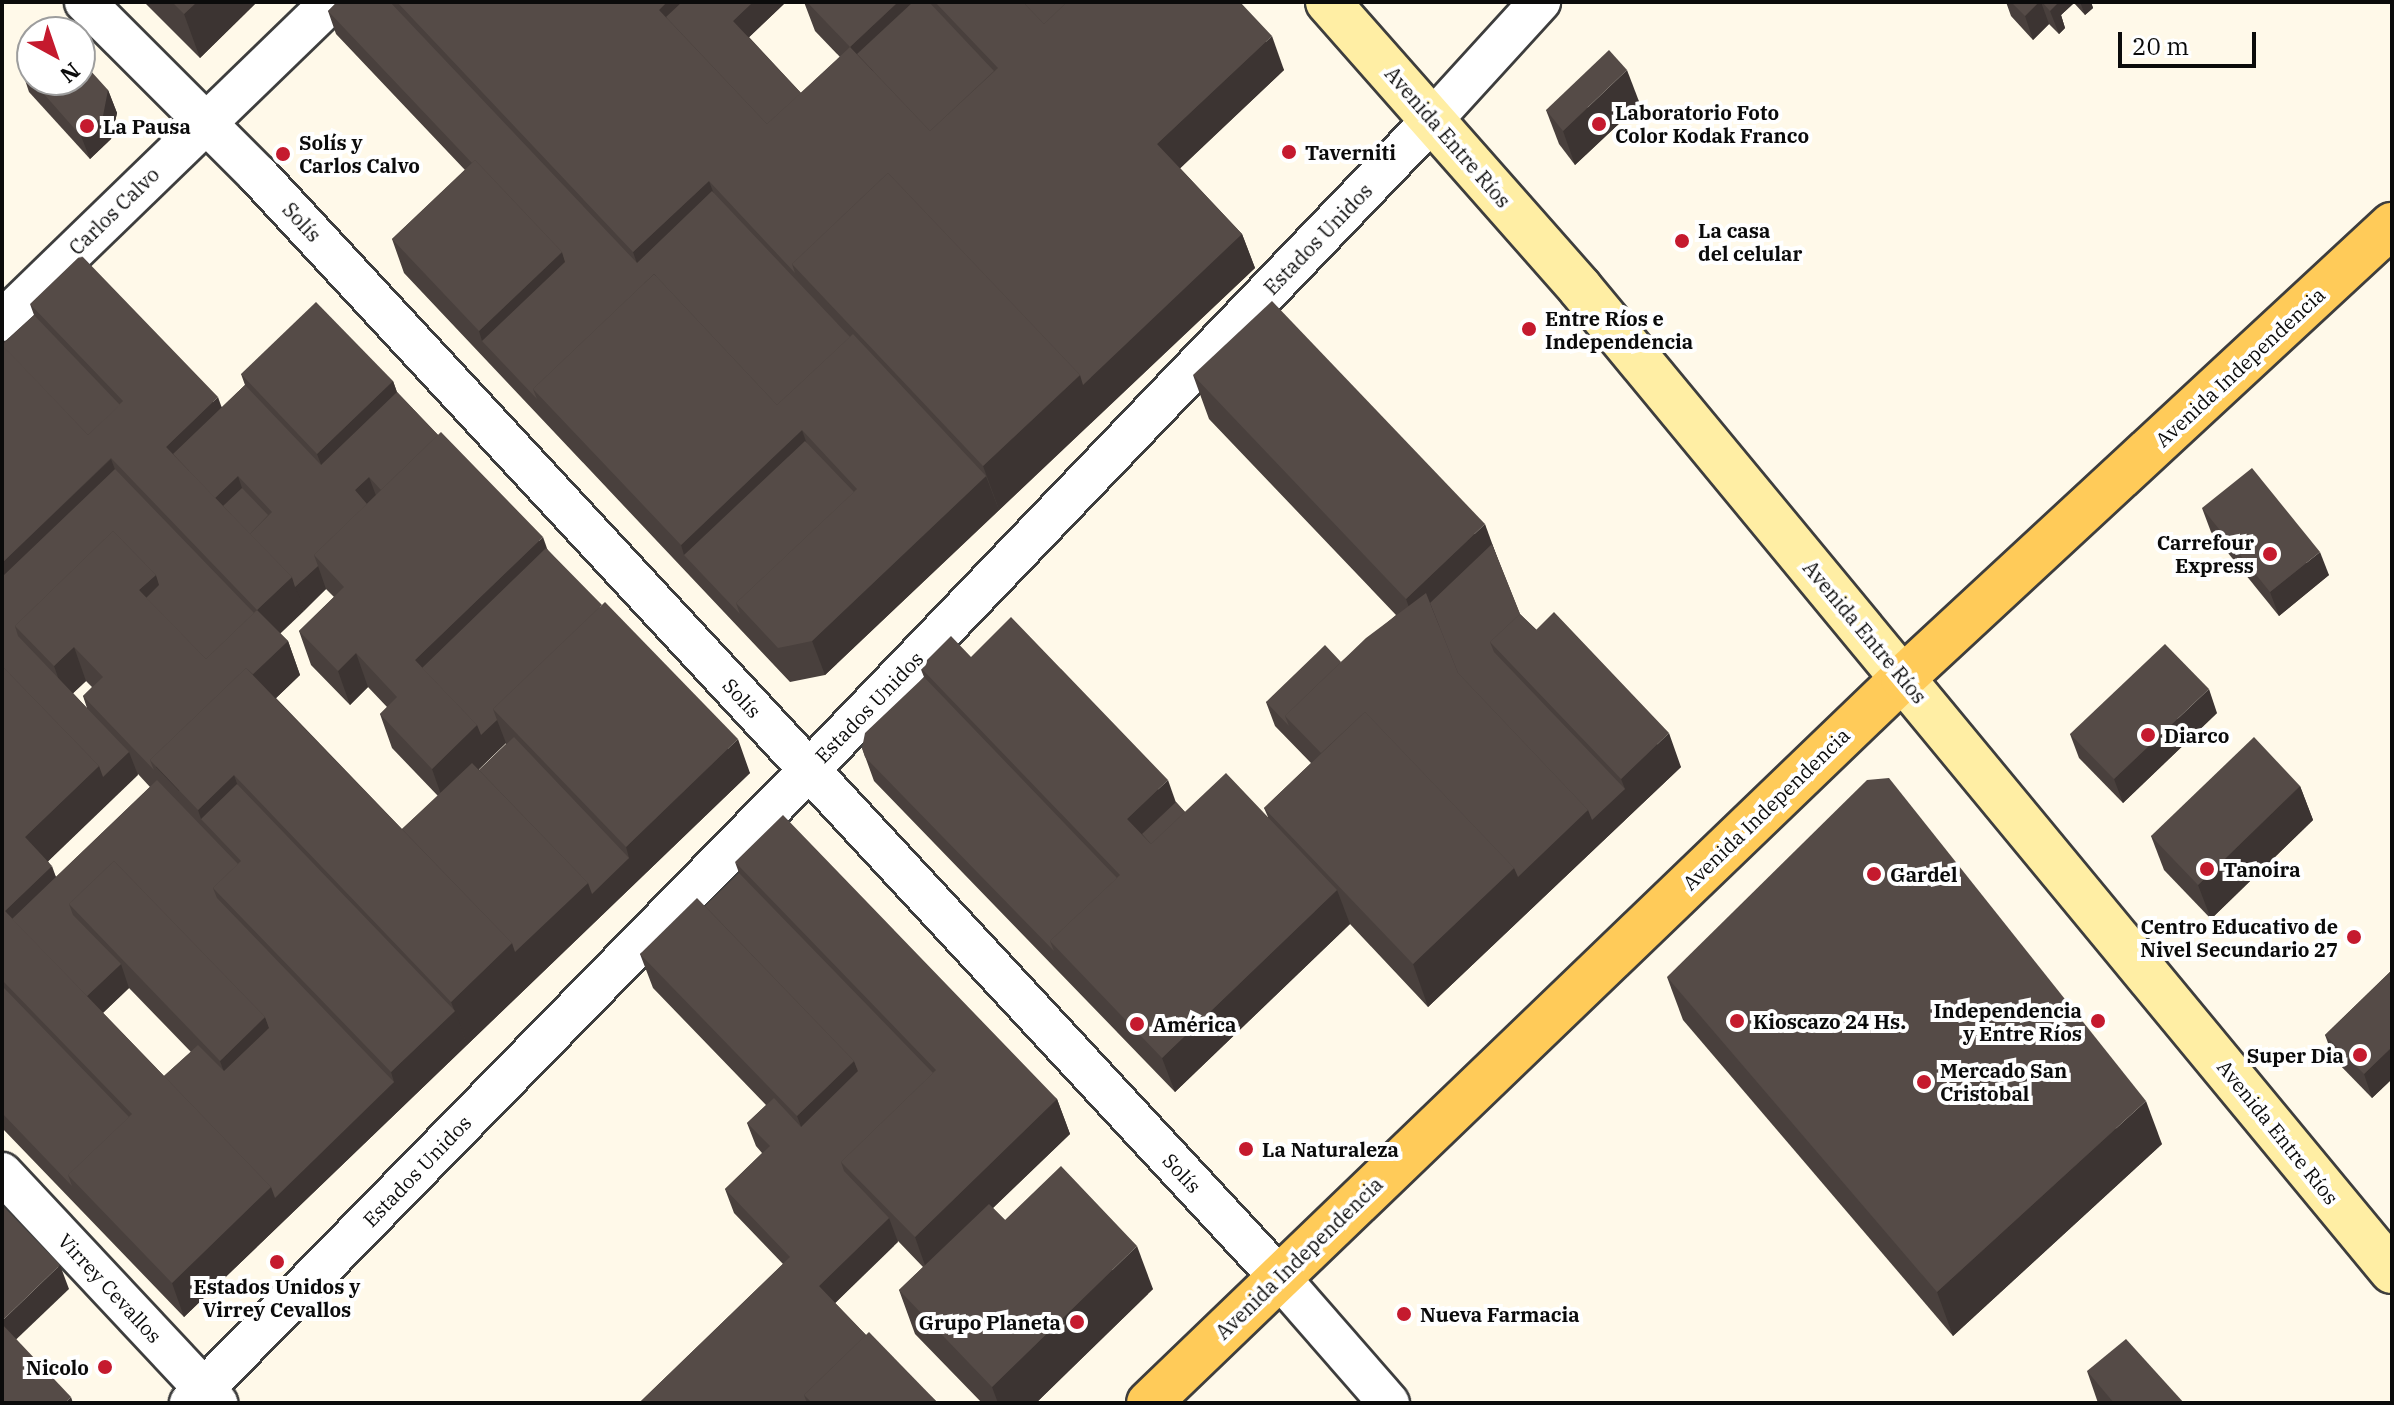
<!DOCTYPE html>
<html>
<head>
<meta charset="utf-8">
<style>
  body { margin:0 }
  #map { position:relative; width:2394px; height:1405px; overflow:hidden; background:#fff9e9; font-family:"IBM Plex Serif",serif }
  div>[style] { position:absolute }
  .roads { filter:drop-shadow(2px 0 #3e3e3e) drop-shadow(-2px 0 #3e3e3e) drop-shadow(0 2px #3e3e3e) drop-shadow(0 -2px #3e3e3e) }
  .street>* { height:40px; margin:-20px; padding:0 20px; transform-origin:20px; border-radius:20px; background:#fff }
  .secondary>* { height:44px; margin:-22px; padding:0 22px; transform-origin:22px; border-radius:22px; background:#ffeea4 }
  .primary>* { height:44px; margin:-22px; padding:0 22px; transform-origin:22px; border-radius:22px; background:#ffcb59 }
  .wall>* { inset:0; background:#49403d }
  .shaded-wall>* { inset:0; background:#3c3432 }
  .building>* { inset:0; background:#554b47 }
  .dots>* { width:22px; height:22px; translate:-50% -50%; box-sizing:border-box; border:4px solid #fff; border-radius:50% }
  span { translate:-50% -50%; white-space:nowrap; text-align:center; line-height:1.15; -webkit-text-stroke:8px #fff; paint-order:stroke }
  .poi-label { font-size:20px; color:#0b0b0b; font-weight:700 }
  .left { translate:0 -50%; text-align:left }
  .right { translate:-100% -50%; text-align:right }
  .street-label { font-size:20px; color:#0b0b0b }
  .frame { position:absolute; inset:0; border:4px solid #0b0b0b; pointer-events:none }
  .north { position:absolute; left:16px; top:16px; width:80px; height:80px; box-sizing:border-box; background:#fff; border:2px solid #9d9d9d; border-radius:50%; rotate:140deg; font-size:22px; font-weight:700; line-height:32px; text-align:center; color:#0b0b0b }
  .north::after { content:''; display:block; margin:auto; width:28px; height:36px; background:#c51a2e; clip-path:polygon(50% 0,100% 100%,50% 72%,0 100%) }
  .scale { position:absolute; left:2118px; top:32px; width:138px; height:36px; box-sizing:border-box; border:4px solid #0b0b0b; border-top:0; padding-left:10px; font-size:24px; line-height:28px; white-space:nowrap; color:#0b0b0b; -webkit-text-stroke:6px #fff; paint-order:stroke }
</style>
</head>
<body>
<div id="map">
  <div class="roads">
    <div class="street">
      <i style="left:85px;top:2px;width:245px;rotate:45deg"></i>
      <i style="left:258px;top:175px;width:1502px;rotate:47.18deg"></i>
      <i style="left:1279px;top:1277px;width:167px;rotate:48.9deg"></i>
      <i style="left:2px;top:321px;width:458px;rotate:-44.1deg"></i>
      <i style="left:2px;top:1173px;width:315px;rotate:46.9deg"></i>
      <i style="left:190px;top:1403px;width:885px;rotate:-45.64deg"></i>
      <i style="left:809px;top:770px;width:902px;rotate:-46.21deg"></i>
      <i style="left:1433px;top:119px;width:159px;rotate:-47.6deg"></i>
    </div>
    <div class="secondary">
      <i style="left:1328px;top:2px;width:381px;rotate:48.6deg"></i>
      <i style="left:1580px;top:288px;width:1275px;rotate:50.44deg"></i>
    </div>
    <div class="primary">
      <i style="left:1149px;top:1403px;width:1046px;rotate:-43.88deg"></i>
      <i style="left:1903px;top:678px;width:667px;rotate:-42.81deg"></i>
    </div>
  </div>
  <div class="wall">
    <i style="clip-path:polygon(144px 2px,257px 2px,200px 58px)"></i>
    <i style="clip-path:polygon(337px 2px,786px 2px,749px 37px,801px 93px,840px 57px,815px 31px,804px 2px,1240px 2px,1284px 70px,1180px 168px,1242px 234px,1255px 268px,825px 675px,790px 682px,404px 273px,392px 239px,465px 170px,336px 34px,328px 11px)"></i>
    <i style="clip-path:polygon(2006px 2px,2091px 2px,2093px 8px,2085px 15px,2074px 3px,2061px 15px,2065px 28px,2059px 34px,2049px 24px,2033px 40px,2011px 16px)"></i>
    <i style="clip-path:polygon(21px 68px,108px 90px,117px 113px,111px 139px,90px 159px,29px 92px)"></i>
    <i style="clip-path:polygon(1640px 104px,1575px 165px,1559px 144px,1546px 110px)"></i>
    <i style="clip-path:polygon(evenodd,30px 304px,222px 407px,245px 385px,241px 374px,393px 381px,397px 392px,546px 548px,750px 773px,184px 1317px,2px 1128px,2px 344px,34px 315px,30px 304px,326px 589px,334px 597px,299px 631px,311px 665px,350px 705px,368px 687px,387px 707px,380px 714px,392px 748px,438px 796px,402px 829px,276px 698px,300px 675px,288px 641px,280px 633px,326px 589px,30px 304px,86px 681px,92px 687px,83px 696px,87px 708px,73px 693px,86px 681px,30px 304px,506px 743px,506px 744px,479px 770px,479px 769px,506px 743px,30px 304px,138px 774px,150px 787px,56px 877px,48px 861px,138px 774px,30px 304px,129px 988px,191px 1052px,164px 1076px,103px 1013px,129px 988px)"></i>
    <i style="clip-path:polygon(1193px 375px,1492px 544px,1520px 614px,1681px 767px,1428px 1007px,1350px 924px,1175px 1092px,874px 781px,862px 748px,924px 677px,920px 667px,971px 657px,1176px 802px,1185px 812px,1268px 817px,1264px 808px,1311px 763px,1275px 726px,1266px 702px,1341px 662px,1396px 615px,1209px 419px)"></i>
    <i style="clip-path:polygon(2202px 508px,2329px 575px,2279px 616px,2211px 532px)"></i>
    <i style="clip-path:polygon(2217px 713px,2123px 803px,2079px 758px,2070px 734px)"></i>
    <i style="clip-path:polygon(2300px 786px,2313px 820px,2211px 919px,2164px 870px,2151px 836px)"></i>
    <i style="clip-path:polygon(735px 862px,1057px 1099px,1070px 1134px,993px 1208px,1005px 1220px,1153px 1289px,1036px 1403px,982px 1403px,915px 1334px,899px 1290px,923px 1267px,898px 1241px,835px 1303px,866px 1335px,938px 1403px,639px 1403px,783px 1264px,734px 1213px,725px 1189px,762px 1153px,756px 1146px,747px 1123px,766px 1105px,653px 988px,640px 954px,705px 906px,739px 873px)"></i>
    <i style="clip-path:polygon(2392px 970px,2392px 1079px,2372px 1098px,2334px 1059px,2325px 1035px)"></i>
    <i style="clip-path:polygon(1667px 977px,2162px 1144px,1953px 1336px,1683px 1020px)"></i>
    <i style="clip-path:polygon(2087px 1371px,2184px 1403px,2098px 1403px)"></i>
  </div>
  <div class="shaded-wall">
    <i style="clip-path:polygon(197px 2px,257px 2px,200px 58px,184px 14px)"></i>
    <i style="clip-path:polygon(667px 2px,706px 2px,663px 20px,659px 10px)"></i>
    <i style="clip-path:polygon(753px 2px,786px 2px,742px 44px,733px 21px)"></i>
    <i style="clip-path:polygon(898px 2px,924px 2px,870px 74px,850px 47px)"></i>
    <i style="clip-path:polygon(2039px 2px,2041px 2px,2049px 24px,2033px 40px,2025px 16px)"></i>
    <i style="clip-path:polygon(2051px 2px,2074px 2px,2074px 3px,2061px 15px,2065px 28px,2059px 34px,2050px 11px)"></i>
    <i style="clip-path:polygon(2080px 2px,2091px 2px,2093px 8px,2085px 15px)"></i>
    <i style="clip-path:polygon(1272px 36px,1284px 70px,1170px 178px,1157px 144px)"></i>
    <i style="clip-path:polygon(1627px 70px,1640px 104px,1575px 165px,1563px 131px)"></i>
    <i style="clip-path:polygon(108px 90px,117px 113px,111px 139px,90px 159px,81px 136px)"></i>
    <i style="clip-path:polygon(709px 181px,722px 215px,645px 286px,633px 252px)"></i>
    <i style="clip-path:polygon(1242px 234px,1255px 268px,999px 510px,983px 466px,1080px 375px)"></i>
    <i style="clip-path:polygon(562px 252px,574px 286px,482px 341px,479px 331px)"></i>
    <i style="clip-path:polygon(393px 381px,405px 416px,330px 488px,317px 454px)"></i>
    <i style="clip-path:polygon(218px 397px,230px 431px,186px 474px,166px 447px)"></i>
    <i style="clip-path:polygon(802px 430px,814px 464px,684px 555px,681px 545px)"></i>
    <i style="clip-path:polygon(111px 459px,124px 493px,13px 599px,2px 569px,2px 563px)"></i>
    <i style="clip-path:polygon(238px 476px,246px 500px,224px 521px,212px 501px)"></i>
    <i style="clip-path:polygon(986px 476px,999px 510px,825px 675px,812px 641px)"></i>
    <i style="clip-path:polygon(369px 477px,378px 501px,363px 514px,355px 490px)"></i>
    <i style="clip-path:polygon(1485px 524px,1501px 568px,1422px 643px,1406px 599px)"></i>
    <i style="clip-path:polygon(543px 537px,555px 571px,435px 688px,415px 660px)"></i>
    <i style="clip-path:polygon(2320px 552px,2329px 575px,2279px 616px,2270px 592px)"></i>
    <i style="clip-path:polygon(318px 566px,326px 589px,304px 611px,295px 587px)"></i>
    <i style="clip-path:polygon(156px 575px,168px 609px,159px 617px,139px 590px)"></i>
    <i style="clip-path:polygon(292px 577px,304px 611px,218px 693px,257px 610px)"></i>
    <i style="clip-path:polygon(288px 641px,300px 675px,179px 791px,156px 767px)"></i>
    <i style="clip-path:polygon(74px 647px,86px 681px,66px 700px,54px 666px)"></i>
    <i style="clip-path:polygon(356px 653px,368px 687px,350px 705px,338px 671px)"></i>
    <i style="clip-path:polygon(2209px 689px,2217px 713px,2123px 803px,2114px 779px)"></i>
    <i style="clip-path:polygon(497px 720px,506px 743px,444px 803px,432px 769px,477px 725px)"></i>
    <i style="clip-path:polygon(1669px 733px,1681px 767px,1428px 1007px,1413px 964px,1514px 868px,1588px 810px,1625px 789px,1621px 779px)"></i>
    <i style="clip-path:polygon(738px 739px,750px 773px,467px 1045px,451px 1002px,512px 943px,588px 883px,629px 858px,626px 847px)"></i>
    <i style="clip-path:polygon(129px 752px,138px 775px,37px 872px,25px 837px,99px 766px)"></i>
    <i style="clip-path:polygon(234px 775px,249px 818px,201px 819px,198px 810px)"></i>
    <i style="clip-path:polygon(1168px 780px,1180px 814px,1143px 849px,1127px 819px)"></i>
    <i style="clip-path:polygon(2300px 786px,2313px 820px,2211px 919px,2198px 885px)"></i>
    <i style="clip-path:polygon(52px 866px,64px 900px,25px 938px,5px 911px)"></i>
    <i style="clip-path:polygon(1337px 890px,1350px 924px,1175px 1092px,1162px 1058px)"></i>
    <i style="clip-path:polygon(121px 964px,129px 988px,92px 1023px,83px 1000px)"></i>
    <i style="clip-path:polygon(455px 1011px,467px 1045px,184px 1317px,172px 1283px,271px 1187px,394px 1082px,391px 1072px)"></i>
    <i style="clip-path:polygon(265px 1017px,278px 1052px,232px 1095px,220px 1061px)"></i>
    <i style="clip-path:polygon(2392px 1047px,2392px 1079px,2372px 1098px,2364px 1074px)"></i>
    <i style="clip-path:polygon(854px 1061px,867px 1095px,810px 1150px,797px 1116px)"></i>
    <i style="clip-path:polygon(1057px 1099px,1070px 1134px,927px 1271px,915px 1237px)"></i>
    <i style="clip-path:polygon(2146px 1101px,2162px 1144px,1953px 1336px,1937px 1292px)"></i>
    <i style="clip-path:polygon(889px 1218px,898px 1242px,828px 1310px,819px 1286px)"></i>
    <i style="clip-path:polygon(1137px 1246px,1153px 1289px,1036px 1403px,998px 1403px,992px 1387px)"></i>
    <i style="clip-path:polygon(60px 1265px,69px 1289px,3px 1352px,2px 1349px,2px 1321px)"></i>
    <i style="clip-path:polygon(71px 1397px,73px 1403px,65px 1403px)"></i>
  </div>
  <div class="building">
    <i style="clip-path:polygon(172px 2px,197px 2px,184px 14px)"></i>
    <i style="clip-path:polygon(337px 2px,390px 2px,637px 263px,712px 191px,850px 337px,777px 405px,654px 274px,533px 389px,537px 399px,482px 341px,565px 262px,562px 252px,475px 160px,472px 163px,328px 11px)"></i>
    <i style="clip-path:polygon(397px 2px,667px 2px,659px 10px,767px 124px,850px 47px,930px 131px,998px 68px,935px 2px,1023px 2px,1044px 24px,1067px 2px,1240px 2px,1272px 36px,1157px 144px,1242px 234px,1083px 385px,1080px 375px,888px 173px,792px 264px,795px 273px,709px 181px,633px 252px)"></i>
    <i style="clip-path:polygon(682px 2px,753px 2px,733px 21px,801px 93px,767px 124px,666px 17px)"></i>
    <i style="clip-path:polygon(807px 2px,898px 2px,850px 47px)"></i>
    <i style="clip-path:polygon(913px 2px,929px 2px,994px 71px,930px 131px,857px 54px)"></i>
    <i style="clip-path:polygon(1023px 2px,1067px 2px,1044px 24px)"></i>
    <i style="clip-path:polygon(2011px 2px,2039px 2px,2025px 16px)"></i>
    <i style="clip-path:polygon(2042px 2px,2055px 2px,2057px 4px,2050px 11px)"></i>
    <i style="clip-path:polygon(1609px 50px,1627px 70px,1563px 131px,1546px 110px)"></i>
    <i style="clip-path:polygon(32px 58px,32px 80px,80px 80px,80px 59px,108px 90px,103px 116px,81px 136px,21px 68px)"></i>
    <i style="clip-path:polygon(475px 160px,562px 252px,479px 331px,392px 239px)"></i>
    <i style="clip-path:polygon(888px 173px,1080px 375px,983px 466px,792px 264px)"></i>
    <i style="clip-path:polygon(81px 255px,218px 397px,166px 447px,292px 577px,257px 610px,111px 458px,2px 563px,2px 344px,88px 435px,123px 401px,30px 304px)"></i>
    <i style="clip-path:polygon(654px 274px,777px 405px,853px 334px,986px 476px,812px 641px,778px 648px,736px 603px,857px 489px,802px 430px,681px 545px,533px 389px)"></i>
    <i style="clip-path:polygon(1272px 301px,1485px 524px,1406px 599px,1193px 375px)"></i>
    <i style="clip-path:polygon(316px 302px,393px 381px,317px 454px,241px 374px)"></i>
    <i style="clip-path:polygon(34px 315px,120px 405px,88px 435px,2px 345px)"></i>
    <i style="clip-path:polygon(245px 385px,321px 465px,397px 392px,438px 435px,381px 490px,369px 477px,355px 490px,367px 504px,314px 555px,318px 566px,295px 587px,292px 577px,250px 534px,272px 512px,238px 476px,215px 498px,173px 454px)"></i>
    <i style="clip-path:polygon(441px 432px,543px 537px,415px 660px,477px 725px,432px 769px,380px 714px,397px 697px,356px 653px,338px 671px,299px 631px,344px 587px,314px 555px)"></i>
    <i style="clip-path:polygon(805px 441px,854px 492px,736px 603px,740px 614px,684px 555px)"></i>
    <i style="clip-path:polygon(2252px 468px,2320px 552px,2270px 592px,2202px 508px)"></i>
    <i style="clip-path:polygon(115px 469px,254px 613px,206px 659px,146px 598px,159px 585px,156px 575px,113px 531px,15px 626px,18px 636px,129px 752px,103px 777px,99px 766px,2px 666px,2px 573px,4px 575px)"></i>
    <i style="clip-path:polygon(242px 488px,268px 515px,250px 534px,223px 506px)"></i>
    <i style="clip-path:polygon(113px 531px,156px 575px,139px 590px,206px 659px,257px 610px,288px 641px,253px 674px,246px 668px,150px 760px,154px 770px,83px 696px,103px 677px,74px 647px,54px 666px,15px 626px)"></i>
    <i style="clip-path:polygon(1492px 544px,1520px 614px,1490px 642px,1494px 652px,1625px 789px,1592px 820px,1588px 810px,1458px 673px,1430px 603px)"></i>
    <i style="clip-path:polygon(546px 548px,602px 605px,493px 709px,497px 720px,481px 735px,477px 725px,422px 668px)"></i>
    <i style="clip-path:polygon(1426px 593px,1458px 673px,1588px 810px,1518px 877px,1514px 868px,1365px 712px,1321px 753px,1285px 716px,1366px 638px)"></i>
    <i style="clip-path:polygon(605px 602px,738px 739px,626px 847px,493px 709px)"></i>
    <i style="clip-path:polygon(1554px 612px,1669px 733px,1621px 779px,1490px 642px,1520px 614px,1536px 630px)"></i>
    <i style="clip-path:polygon(1011px 617px,1168px 780px,1127px 819px,1151px 844px,1226px 773px,1337px 890px,1162px 1058px,1050px 941px,1120px 875px,920px 667px,951px 636px,971px 657px)"></i>
    <i style="clip-path:polygon(2165px 644px,2209px 689px,2114px 779px,2070px 734px)"></i>
    <i style="clip-path:polygon(1325px 645px,1341px 662px,1285px 716px,1289px 726px,1266px 702px)"></i>
    <i style="clip-path:polygon(2px 666px,99px 766px,25px 837px,52px 866px,5px 911px,271px 1187px,172px 1283px,68px 1175px,132px 1114px,2px 980px)"></i>
    <i style="clip-path:polygon(246px 668px,512px 943px,451px 1002px,234px 775px,198px 810px,150px 760px)"></i>
    <i style="clip-path:polygon(924px 677px,1117px 878px,1050px 941px,1054px 951px,865px 757px,862px 748px,865px 733px)"></i>
    <i style="clip-path:polygon(1365px 712px,1514px 868px,1413px 964px,1264px 808px)"></i>
    <i style="clip-path:polygon(514px 737px,629px 858px,592px 894px,588px 883px,479px 770px)"></i>
    <i style="clip-path:polygon(2254px 737px,2300px 786px,2198px 885px,2151px 836px)"></i>
    <i style="clip-path:polygon(472px 763px,588px 883px,515px 952px,512px 943px,402px 829px)"></i>
    <i style="clip-path:polygon(1889px 778px,2146px 1101px,1937px 1292px,1667px 977px,1867px 780px)"></i>
    <i style="clip-path:polygon(157px 780px,238px 864px,213px 888px,217px 898px,394px 1082px,275px 1198px,271px 1187px,164px 1076px,198px 1045px,224px 1071px,269px 1028px,265px 1017px,114px 861px,69px 904px,73px 915px,121px 964px,87px 996px,12px 919px)"></i>
    <i style="clip-path:polygon(237px 784px,455px 1011px,391px 1072px,213px 888px,241px 861px,201px 819px)"></i>
    <i style="clip-path:polygon(1176px 802px,1185px 812px,1151px 844px,1142px 834px)"></i>
    <i style="clip-path:polygon(783px 815px,1057px 1099px,915px 1237px,841px 1162px,936px 1070px,735px 862px)"></i>
    <i style="clip-path:polygon(114px 861px,265px 1017px,220px 1061px,69px 904px)"></i>
    <i style="clip-path:polygon(739px 873px,933px 1073px,841px 1162px,844px 1171px,889px 1218px,819px 1286px,866px 1335px,804px 1395px,807px 1403px,639px 1403px,790px 1257px,725px 1189px,770px 1146px,747px 1123px,774px 1098px,801px 1127px,858px 1071px,854px 1061px,705px 906px)"></i>
    <i style="clip-path:polygon(697px 898px,854px 1061px,797px 1116px,640px 954px)"></i>
    <i style="clip-path:polygon(2392px 970px,2392px 1047px,2364px 1074px,2325px 1035px)"></i>
    <i style="clip-path:polygon(2px 986px,129px 1117px,68px 1175px,72px 1186px,2px 1113px)"></i>
    <i style="clip-path:polygon(1061px 1166px,1137px 1246px,992px 1387px,899px 1290px,989px 1204px,1005px 1220px)"></i>
    <i style="clip-path:polygon(2px 1205px,60px 1265px,2px 1321px)"></i>
    <i style="clip-path:polygon(2px 1324px,71px 1397px,65px 1403px,2px 1403px)"></i>
    <i style="clip-path:polygon(869px 1332px,938px 1403px,812px 1403px,804px 1395px)"></i>
    <i style="clip-path:polygon(2126px 1339px,2184px 1403px,2114px 1403px,2087px 1371px)"></i>
  </div>
  <div class="dots">
    <i style="left:1599px;top:124px;background:#c51a2e"></i>
    <i style="left:87px;top:126px;background:#c51a2e"></i>
    <i style="left:1289px;top:152px;background:#c51a2e"></i>
    <i style="left:283px;top:154px;background:#c51a2e"></i>
    <i style="left:1682px;top:241px;background:#c51a2e"></i>
    <i style="left:1529px;top:329px;background:#c51a2e"></i>
    <i style="left:2270px;top:554px;background:#c51a2e"></i>
    <i style="left:2148px;top:735px;background:#c51a2e"></i>
    <i style="left:2207px;top:869px;background:#c51a2e"></i>
    <i style="left:1874px;top:874px;background:#c51a2e"></i>
    <i style="left:2354px;top:937px;background:#c51a2e"></i>
    <i style="left:1737px;top:1021px;background:#c51a2e"></i>
    <i style="left:2098px;top:1021px;background:#c51a2e"></i>
    <i style="left:1137px;top:1024px;background:#c51a2e"></i>
    <i style="left:2360px;top:1055px;background:#c51a2e"></i>
    <i style="left:1924px;top:1082px;background:#c51a2e"></i>
    <i style="left:1246px;top:1149px;background:#c51a2e"></i>
    <i style="left:277px;top:1262px;background:#c51a2e"></i>
    <i style="left:1404px;top:1314px;background:#c51a2e"></i>
    <i style="left:1077px;top:1322px;background:#c51a2e"></i>
    <i style="left:105px;top:1367px;background:#c51a2e"></i>
  </div>
  <div class="poi-label">
    <span class="left" style="left:1615px;top:124px">Laboratorio Foto<br>Color Kodak Franco</span>
    <span class="left" style="left:103px;top:126px">La Pausa</span>
    <span class="left" style="left:299px;top:154px">Solís y<br>Carlos Calvo</span>
    <span class="left" style="left:1305px;top:152px">Taverniti</span>
    <span class="left" style="left:1698px;top:242px">La casa<br>del celular</span>
    <span class="left" style="left:1545px;top:330px">Entre Ríos e<br>Independencia</span>
    <span class="right" style="left:2254px;top:554px">Carrefour<br>Express</span>
    <span class="left" style="left:2164px;top:735px">Diarco</span>
    <span class="left" style="left:2223px;top:869px">Tanoira</span>
    <span class="left" style="left:1890px;top:874px">Gardel</span>
    <span class="right" style="left:2338px;top:938px">Centro Educativo de<br>Nivel Secundario 27</span>
    <span class="right" style="left:2082px;top:1022px">Independencia<br>y Entre Ríos</span>
    <span class="left" style="left:1753px;top:1021px">Kioscazo 24 Hs.</span>
    <span class="left" style="left:1153px;top:1024px">América</span>
    <span class="right" style="left:2344px;top:1055px">Super Dia</span>
    <span class="left" style="left:1940px;top:1082px">Mercado San<br>Cristobal</span>
    <span class="left" style="left:1262px;top:1149px">La Naturaleza</span>
    <span style="left:277px;top:1298px">Estados Unidos y<br>Virrey Cevallos</span>
    <span class="left" style="left:1420px;top:1314px">Nueva Farmacia</span>
    <span class="right" style="left:1061px;top:1322px">Grupo Planeta</span>
    <span class="right" style="left:89px;top:1367px">Nicolo</span>
  </div>
  <div class="street-label">
    <span style="left:1448px;top:137px;rotate:49deg">Avenida Entre Ríos</span>
    <span style="left:114px;top:211px;rotate:-44deg">Carlos Calvo</span>
    <span style="left:302px;top:222px;rotate:47deg">Solís</span>
    <span style="left:1318px;top:239px;rotate:-46deg">Estados Unidos</span>
    <span style="left:2240px;top:367px;rotate:-43deg">Avenida Independencia</span>
    <span style="left:1865px;top:632px;rotate:50deg">Avenida Entre Ríos</span>
    <span style="left:742px;top:698px;rotate:47deg">Solís</span>
    <span style="left:869px;top:707px;rotate:-46deg">Estados Unidos</span>
    <span style="left:1766px;top:809px;rotate:-44deg">Avenida Independencia</span>
    <span style="left:2278px;top:1132px;rotate:51deg">Avenida Entre Ríos</span>
    <span style="left:417px;top:1171px;rotate:-46deg">Estados Unidos</span>
    <span style="left:1182px;top:1173px;rotate:47deg">Solís</span>
    <span style="left:1299px;top:1258px;rotate:-44deg">Avenida Independencia</span>
    <span style="left:110px;top:1288px;rotate:47deg">Virrey Cevallos</span>
  </div>
  <div class="frame"></div>
  <div class="north">N</div>
  <div class="scale">20 m</div>
</div>
</body>
</html>
